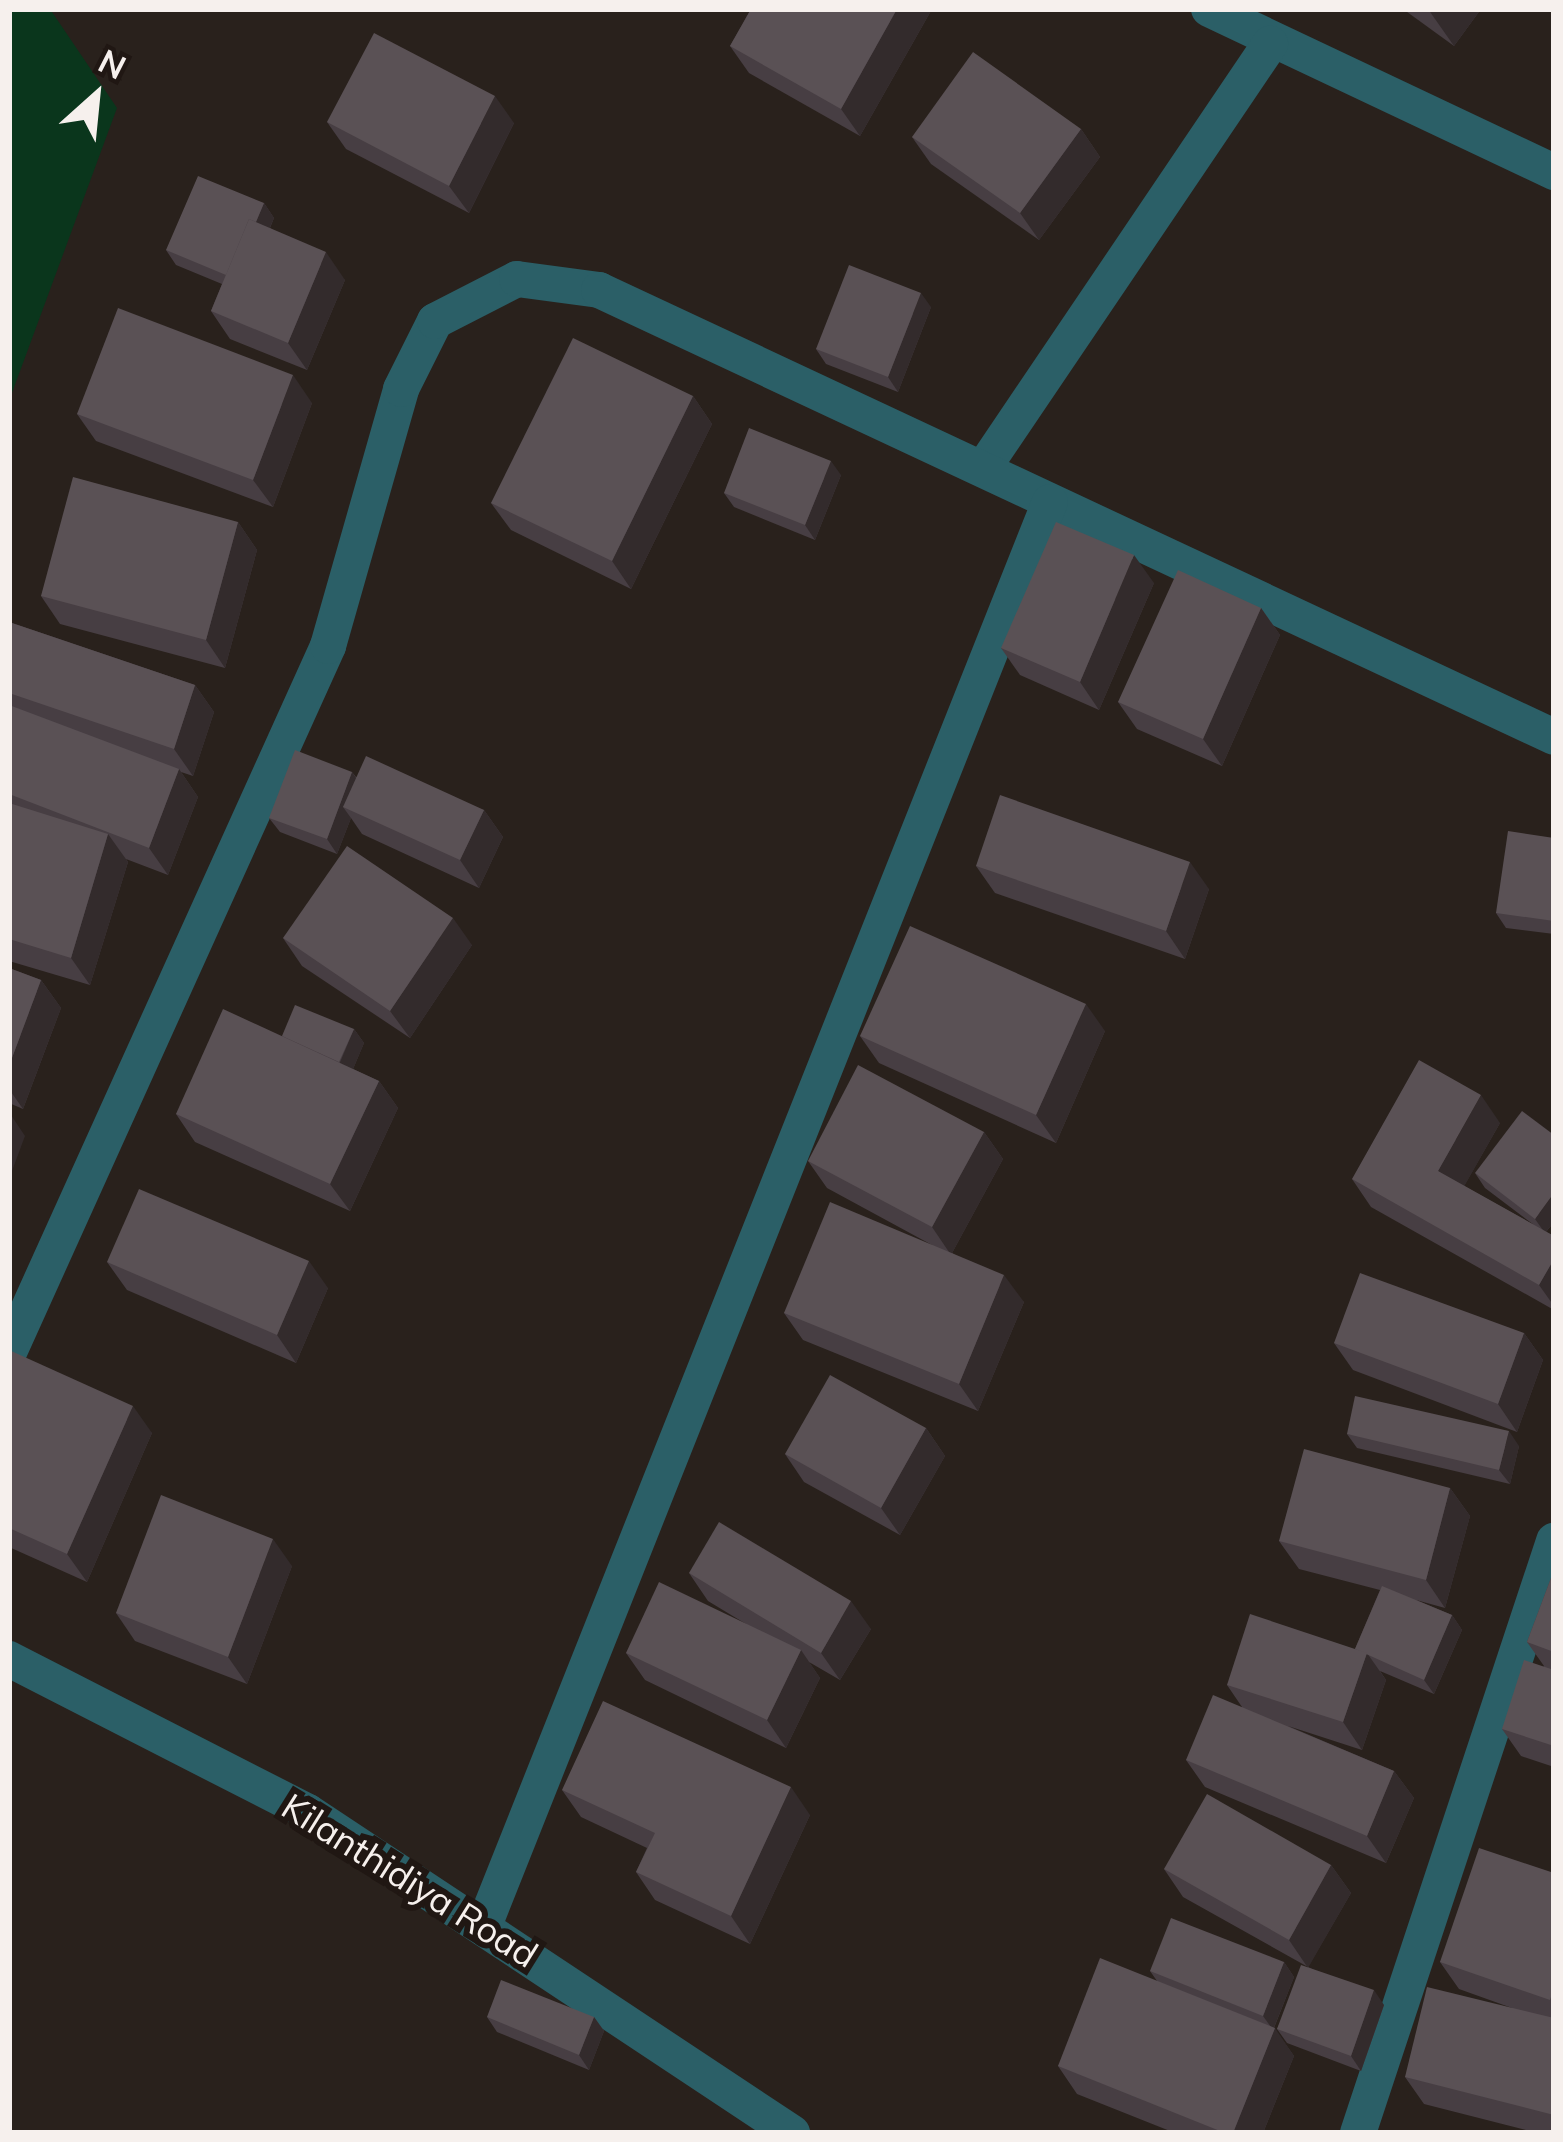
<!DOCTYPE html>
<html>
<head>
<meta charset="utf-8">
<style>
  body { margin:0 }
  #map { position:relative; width:1563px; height:2142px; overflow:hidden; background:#29211c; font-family:Mulish,sans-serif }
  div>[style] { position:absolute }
  .green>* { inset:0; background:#0a361c }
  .minor>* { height:36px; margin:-18px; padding:0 18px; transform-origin:18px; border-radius:18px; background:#2b5f67 }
  .wall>* { inset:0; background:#473e43 }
  .shaded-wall>* { inset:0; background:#332b2c }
  .building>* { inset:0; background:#5a5155 }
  span { translate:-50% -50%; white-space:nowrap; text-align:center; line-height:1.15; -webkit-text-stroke:12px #201713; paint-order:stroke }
  .street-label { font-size:36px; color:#f6f0ed }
  .frame { position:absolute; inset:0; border:12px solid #f6f0ed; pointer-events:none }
  .north { position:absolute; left:36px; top:36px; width:120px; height:120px; -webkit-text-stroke:9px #201713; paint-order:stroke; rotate:27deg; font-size:33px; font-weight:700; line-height:48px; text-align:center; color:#f6f0ed }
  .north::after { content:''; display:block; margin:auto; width:42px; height:54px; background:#f6f0ed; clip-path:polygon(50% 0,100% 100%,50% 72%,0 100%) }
</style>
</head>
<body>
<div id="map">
  <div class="green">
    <i style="clip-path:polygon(9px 9px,50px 9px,117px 108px,9px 401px)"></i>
  </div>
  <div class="minor">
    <i style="left:1209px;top:9px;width:382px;rotate:25.3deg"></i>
    <i style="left:984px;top:467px;width:511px;rotate:-55.94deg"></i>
    <i style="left:9px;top:1352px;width:775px;rotate:-65.68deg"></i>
    <i style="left:328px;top:646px;width:267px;rotate:-74.1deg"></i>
    <i style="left:401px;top:389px;width:76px;rotate:-63.4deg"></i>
    <i style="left:435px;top:321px;width:92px;rotate:-27.1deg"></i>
    <i style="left:517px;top:279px;width:83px;rotate:7.6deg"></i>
    <i style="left:599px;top:290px;width:1054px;rotate:25.08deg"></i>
    <i style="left:9px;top:1659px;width:336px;rotate:27.1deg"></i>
    <i style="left:308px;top:1812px;width:581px;rotate:33.55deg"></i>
    <i style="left:485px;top:1923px;width:1529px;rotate:-68.32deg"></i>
    <i style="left:1358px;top:2133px;width:624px;rotate:-71.68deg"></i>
  </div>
  <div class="wall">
    <i style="clip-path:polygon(751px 9px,932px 9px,860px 136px,749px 73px,730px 46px)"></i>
    <i style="clip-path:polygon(1403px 9px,1481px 9px,1454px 46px)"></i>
    <i style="clip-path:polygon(327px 122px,514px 123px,469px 213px,346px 149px)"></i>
    <i style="clip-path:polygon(1081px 129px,1100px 157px,1039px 240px,931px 164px,912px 137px)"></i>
    <i style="clip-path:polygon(264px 203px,274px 218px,270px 228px,345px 280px,307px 370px,230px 339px,211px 311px,222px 284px,176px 265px,166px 250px)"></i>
    <i style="clip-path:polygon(931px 307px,898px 392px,826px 364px,816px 349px)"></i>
    <i style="clip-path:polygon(693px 396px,712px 424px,631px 589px,511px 530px,491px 503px)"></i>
    <i style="clip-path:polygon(312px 403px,273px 507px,96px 441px,77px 414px)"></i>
    <i style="clip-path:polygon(841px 475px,815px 540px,734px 507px,724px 493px)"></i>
    <i style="clip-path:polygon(238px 522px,257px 550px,225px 668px,60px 624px,41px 596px)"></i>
    <i style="clip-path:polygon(1154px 583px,1099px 710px,1020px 675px,1001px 648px)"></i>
    <i style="clip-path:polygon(1261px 608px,1280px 635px,1222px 766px,1137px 729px,1118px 702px)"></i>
    <i style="clip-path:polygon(9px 622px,195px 685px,214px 712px,193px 776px,181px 772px,198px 797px,168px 875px,126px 859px,128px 862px,90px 985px,9px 961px)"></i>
    <i style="clip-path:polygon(352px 772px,356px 777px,484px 810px,503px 837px,479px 888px,362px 834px,351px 818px,337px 854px,280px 832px,269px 818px)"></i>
    <i style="clip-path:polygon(1554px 838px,1554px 934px,1506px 928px,1496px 913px)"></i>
    <i style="clip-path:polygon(976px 866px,1209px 889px,1185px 959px,995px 893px)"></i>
    <i style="clip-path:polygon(283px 938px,472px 945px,410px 1038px,302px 966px)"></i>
    <i style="clip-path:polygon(9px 968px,41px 980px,61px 1008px,23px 1109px,9px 1103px)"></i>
    <i style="clip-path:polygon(354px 1029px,364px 1043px,353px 1069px,379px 1081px,398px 1108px,350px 1211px,195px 1142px,176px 1114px,282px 1036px)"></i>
    <i style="clip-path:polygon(1105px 1031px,1056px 1143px,879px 1063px,860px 1036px)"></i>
    <i style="clip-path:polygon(1500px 1123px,1464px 1186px,1534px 1225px,1485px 1188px,1475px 1173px,1554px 1222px,1546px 1232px,1554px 1236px,1554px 1310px,1371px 1207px,1352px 1179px)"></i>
    <i style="clip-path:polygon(984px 1132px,1003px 1159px,952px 1253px,1024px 1302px,978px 1411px,803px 1340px,784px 1313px,932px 1245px,827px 1188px,808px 1161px)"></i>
    <i style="clip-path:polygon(107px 1262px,328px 1288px,296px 1363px,127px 1290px)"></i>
    <i style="clip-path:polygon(1524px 1333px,1543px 1360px,1517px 1432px,1353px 1370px,1334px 1343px)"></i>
    <i style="clip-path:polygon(9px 1350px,152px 1433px,87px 1582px,9px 1547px)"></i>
    <i style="clip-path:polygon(926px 1428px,945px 1456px,900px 1535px,804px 1482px,785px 1454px)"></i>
    <i style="clip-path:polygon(1347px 1434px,1519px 1446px,1510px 1484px,1357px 1448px)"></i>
    <i style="clip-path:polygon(1450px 1488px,1470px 1516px,1445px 1608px,1416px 1600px,1452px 1615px,1462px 1630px,1434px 1694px,1380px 1671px,1386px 1680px,1362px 1750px,1288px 1726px,1394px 1771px,1414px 1798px,1386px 1863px,1205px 1787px,1186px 1760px,1242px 1707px,1227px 1685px,1355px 1649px,1380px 1590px,1299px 1569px,1279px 1541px)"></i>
    <i style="clip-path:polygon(292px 1566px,247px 1684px,135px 1641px,116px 1613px)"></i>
    <i style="clip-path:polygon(1554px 1570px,1554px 1767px,1521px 1756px,1502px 1729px,1544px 1666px,1527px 1642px)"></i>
    <i style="clip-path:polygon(689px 1573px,871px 1629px,840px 1680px,809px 1662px,820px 1678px,786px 1748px,645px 1680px,626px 1653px,746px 1624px,708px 1601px)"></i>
    <i style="clip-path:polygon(562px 1790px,810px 1815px,750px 1944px,655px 1900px,636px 1872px,647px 1848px,581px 1817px)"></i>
    <i style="clip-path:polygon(1331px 1865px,1351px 1893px,1308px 1967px,1384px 2005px,1361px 2071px,1287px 2043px,1277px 2029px,1308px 1967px,1183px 1897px,1164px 1869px)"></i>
    <i style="clip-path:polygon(1554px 1873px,1554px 2133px,1538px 2133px,1424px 2104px,1405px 2077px,1512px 2008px,1459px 1989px,1440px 1962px)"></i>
    <i style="clip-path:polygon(1284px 1962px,1294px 1977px,1274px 2028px,1294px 2056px,1263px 2133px,1175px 2133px,1077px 2094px,1058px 2066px,1157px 1981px,1150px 1971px)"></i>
    <i style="clip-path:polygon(487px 2017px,594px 2017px,604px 2031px,589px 2070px,497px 2032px)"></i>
  </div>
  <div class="shaded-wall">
    <i style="clip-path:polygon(897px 9px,932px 9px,860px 136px,841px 109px)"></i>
    <i style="clip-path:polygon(1428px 9px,1481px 9px,1454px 46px)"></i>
    <i style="clip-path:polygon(495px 96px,514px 123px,469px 213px,449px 186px)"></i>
    <i style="clip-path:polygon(1081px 129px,1100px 157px,1039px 240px,1020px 213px)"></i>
    <i style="clip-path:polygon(264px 203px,274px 218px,242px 292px,232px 278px)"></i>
    <i style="clip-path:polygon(326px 252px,345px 280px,307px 370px,288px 343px)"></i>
    <i style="clip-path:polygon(921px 293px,931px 307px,898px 392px,888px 377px)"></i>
    <i style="clip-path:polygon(293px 375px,312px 403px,273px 507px,253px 480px)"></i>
    <i style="clip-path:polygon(693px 396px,712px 424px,631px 589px,612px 561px)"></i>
    <i style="clip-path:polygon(831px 461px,841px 475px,815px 540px,805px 525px)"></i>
    <i style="clip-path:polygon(238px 522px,257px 550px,225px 668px,206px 640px)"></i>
    <i style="clip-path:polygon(1134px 555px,1154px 583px,1099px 710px,1080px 682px)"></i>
    <i style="clip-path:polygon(1261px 608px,1280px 635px,1222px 766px,1203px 739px)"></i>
    <i style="clip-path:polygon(195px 685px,214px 712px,193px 776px,174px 749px)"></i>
    <i style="clip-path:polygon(179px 769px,198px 797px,168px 875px,149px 848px)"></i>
    <i style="clip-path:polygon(352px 772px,362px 787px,343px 807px,351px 818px,337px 854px,327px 839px)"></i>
    <i style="clip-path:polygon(484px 810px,503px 837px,479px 888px,460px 860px)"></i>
    <i style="clip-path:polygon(108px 834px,128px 862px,90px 985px,71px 958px)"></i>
    <i style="clip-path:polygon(1190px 862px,1209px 889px,1185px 959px,1166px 931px)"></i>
    <i style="clip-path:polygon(453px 918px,472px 945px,410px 1038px,390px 1011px)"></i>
    <i style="clip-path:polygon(41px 980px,61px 1008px,23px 1109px,9px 1089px,9px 1066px)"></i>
    <i style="clip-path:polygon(1086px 1004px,1105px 1031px,1056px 1143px,1036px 1115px)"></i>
    <i style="clip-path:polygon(354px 1029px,364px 1043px,348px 1081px,338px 1067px)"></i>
    <i style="clip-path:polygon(379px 1081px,398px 1108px,350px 1211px,330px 1184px)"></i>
    <i style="clip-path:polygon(1481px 1095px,1500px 1123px,1457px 1199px,1438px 1171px)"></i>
    <i style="clip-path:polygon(9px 1112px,25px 1136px,9px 1179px)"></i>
    <i style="clip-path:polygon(984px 1132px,1003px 1159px,951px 1255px,932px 1227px)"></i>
    <i style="clip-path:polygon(1554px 1193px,1554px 1222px,1545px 1233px,1535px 1219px)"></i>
    <i style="clip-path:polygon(1554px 1259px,1554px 1306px,1539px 1285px)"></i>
    <i style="clip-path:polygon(309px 1261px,328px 1288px,296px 1363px,277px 1335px)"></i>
    <i style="clip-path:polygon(1004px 1275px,1024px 1302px,978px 1411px,959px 1384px)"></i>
    <i style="clip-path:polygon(1524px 1333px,1543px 1360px,1517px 1432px,1498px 1404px)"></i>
    <i style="clip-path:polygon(133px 1406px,152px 1433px,87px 1582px,67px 1554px)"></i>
    <i style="clip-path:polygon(926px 1428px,945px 1456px,900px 1535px,881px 1508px)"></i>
    <i style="clip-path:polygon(1509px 1431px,1519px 1446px,1510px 1484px,1499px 1470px)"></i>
    <i style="clip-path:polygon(1450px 1488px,1470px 1516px,1445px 1608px,1426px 1580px)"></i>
    <i style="clip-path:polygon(273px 1539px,292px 1566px,247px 1684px,228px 1657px)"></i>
    <i style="clip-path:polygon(851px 1601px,871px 1629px,840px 1680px,821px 1653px)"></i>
    <i style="clip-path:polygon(1452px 1615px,1462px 1630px,1434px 1694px,1424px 1680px)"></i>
    <i style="clip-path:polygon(801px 1650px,820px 1678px,786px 1748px,767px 1720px)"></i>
    <i style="clip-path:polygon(1367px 1653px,1386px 1680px,1362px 1750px,1343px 1722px)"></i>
    <i style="clip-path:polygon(1394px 1771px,1414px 1798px,1386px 1863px,1367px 1836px)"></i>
    <i style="clip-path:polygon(791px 1787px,810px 1815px,750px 1944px,731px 1916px)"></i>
    <i style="clip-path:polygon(1331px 1865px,1351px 1893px,1308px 1968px,1289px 1940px)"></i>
    <i style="clip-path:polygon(1284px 1962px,1294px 1977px,1273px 2030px,1263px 2016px)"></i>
    <i style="clip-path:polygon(1374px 1990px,1384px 2005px,1361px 2071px,1351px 2056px)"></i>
    <i style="clip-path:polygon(594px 2017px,604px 2031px,589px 2070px,579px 2055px)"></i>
    <i style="clip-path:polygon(1275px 2028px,1294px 2056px,1263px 2133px,1233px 2133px)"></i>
  </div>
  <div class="building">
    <i style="clip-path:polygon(751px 9px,897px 9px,841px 109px,730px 46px)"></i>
    <i style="clip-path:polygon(374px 33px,495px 96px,449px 186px,327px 122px)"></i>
    <i style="clip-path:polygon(973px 52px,1081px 129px,1020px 213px,912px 137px)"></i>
    <i style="clip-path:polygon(198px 176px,264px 203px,256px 222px,249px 219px,226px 275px,166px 250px)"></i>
    <i style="clip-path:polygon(249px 219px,326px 252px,288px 343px,211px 311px)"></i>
    <i style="clip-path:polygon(849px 265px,921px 293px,888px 377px,816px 349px)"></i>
    <i style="clip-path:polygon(118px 308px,293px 375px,253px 480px,77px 414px)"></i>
    <i style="clip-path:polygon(573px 338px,693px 396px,612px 561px,491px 503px)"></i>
    <i style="clip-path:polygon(749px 428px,831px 461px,805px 525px,724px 493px)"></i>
    <i style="clip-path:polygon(73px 477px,238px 522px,206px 640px,41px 596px)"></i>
    <i style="clip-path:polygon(1056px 522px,1134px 555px,1080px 682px,1001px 648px)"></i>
    <i style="clip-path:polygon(1178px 570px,1261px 608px,1203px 739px,1118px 702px)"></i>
    <i style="clip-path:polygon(9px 622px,195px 685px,174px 749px,9px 693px)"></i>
    <i style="clip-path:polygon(9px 705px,179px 769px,149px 848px,9px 794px)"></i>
    <i style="clip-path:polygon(295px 750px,352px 772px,327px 839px,269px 818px)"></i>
    <i style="clip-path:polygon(366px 756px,484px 810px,460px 860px,343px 807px)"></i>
    <i style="clip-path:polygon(1000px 795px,1190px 862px,1166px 931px,976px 866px)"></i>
    <i style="clip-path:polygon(9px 803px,108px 834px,71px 958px,9px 939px)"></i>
    <i style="clip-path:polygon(1508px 831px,1554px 838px,1554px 921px,1496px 913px)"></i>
    <i style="clip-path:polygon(347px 846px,453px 918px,390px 1011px,283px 938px)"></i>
    <i style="clip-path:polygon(910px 926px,1086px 1004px,1036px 1115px,860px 1036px)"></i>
    <i style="clip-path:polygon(9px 968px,41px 980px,9px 1066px)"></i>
    <i style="clip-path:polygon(295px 1005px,354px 1029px,339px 1062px,282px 1036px)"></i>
    <i style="clip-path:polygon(223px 1009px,379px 1081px,330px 1184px,176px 1114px)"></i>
    <i style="clip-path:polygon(1419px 1060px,1481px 1095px,1438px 1171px,1554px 1236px,1554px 1259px,1539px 1285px,1352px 1179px)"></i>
    <i style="clip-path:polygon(858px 1065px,984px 1132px,932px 1227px,808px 1161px)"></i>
    <i style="clip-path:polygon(1522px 1111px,1554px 1135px,1554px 1193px,1535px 1219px,1475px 1173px)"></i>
    <i style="clip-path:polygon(139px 1189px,309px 1261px,277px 1335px,107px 1262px)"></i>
    <i style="clip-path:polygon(830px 1202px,1004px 1275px,959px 1384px,784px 1313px)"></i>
    <i style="clip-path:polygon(1360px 1273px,1524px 1333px,1498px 1404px,1334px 1343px)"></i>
    <i style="clip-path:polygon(9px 1350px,133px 1406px,67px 1554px,9px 1528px)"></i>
    <i style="clip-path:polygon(830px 1375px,926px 1428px,881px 1508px,785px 1454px)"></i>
    <i style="clip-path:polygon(1355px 1396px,1509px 1431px,1499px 1470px,1347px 1434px)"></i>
    <i style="clip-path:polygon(1304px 1449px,1450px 1488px,1426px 1580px,1279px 1541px)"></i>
    <i style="clip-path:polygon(161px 1495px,273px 1539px,228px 1657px,116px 1613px)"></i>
    <i style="clip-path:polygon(719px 1522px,851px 1601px,821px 1653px,689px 1573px)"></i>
    <i style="clip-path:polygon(1554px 1570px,1554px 1652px,1527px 1642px)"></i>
    <i style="clip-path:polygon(659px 1582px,801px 1650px,767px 1720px,626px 1653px)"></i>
    <i style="clip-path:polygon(1382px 1586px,1452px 1615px,1424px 1680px,1355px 1649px)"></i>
    <i style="clip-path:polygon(1250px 1614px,1367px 1653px,1343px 1722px,1227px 1685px)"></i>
    <i style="clip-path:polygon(1524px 1660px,1554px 1670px,1554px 1746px,1502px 1729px)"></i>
    <i style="clip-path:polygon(1213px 1695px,1394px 1771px,1367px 1836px,1186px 1760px)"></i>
    <i style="clip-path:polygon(603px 1701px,791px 1787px,731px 1916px,636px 1872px,655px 1833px,562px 1790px)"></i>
    <i style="clip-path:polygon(1207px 1794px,1331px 1865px,1289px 1940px,1164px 1869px)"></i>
    <i style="clip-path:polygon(1479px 1848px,1554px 1873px,1554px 1988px,1550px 2000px,1440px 1962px)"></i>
    <i style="clip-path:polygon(1171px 1918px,1284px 1962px,1263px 2016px,1150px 1971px)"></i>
    <i style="clip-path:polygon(1100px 1958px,1275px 2028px,1233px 2133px,1225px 2133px,1058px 2066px)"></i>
    <i style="clip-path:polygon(1301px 1965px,1374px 1990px,1351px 2056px,1277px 2029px)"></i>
    <i style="clip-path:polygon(501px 1980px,594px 2017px,579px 2055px,487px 2017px)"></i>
    <i style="clip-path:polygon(1427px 1987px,1554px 2018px,1554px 2115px,1405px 2077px)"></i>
  </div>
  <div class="street-label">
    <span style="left:410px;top:1880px;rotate:32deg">Kilanthidiya Road</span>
  </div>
  <div class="frame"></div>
  <div class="north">N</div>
</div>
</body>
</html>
